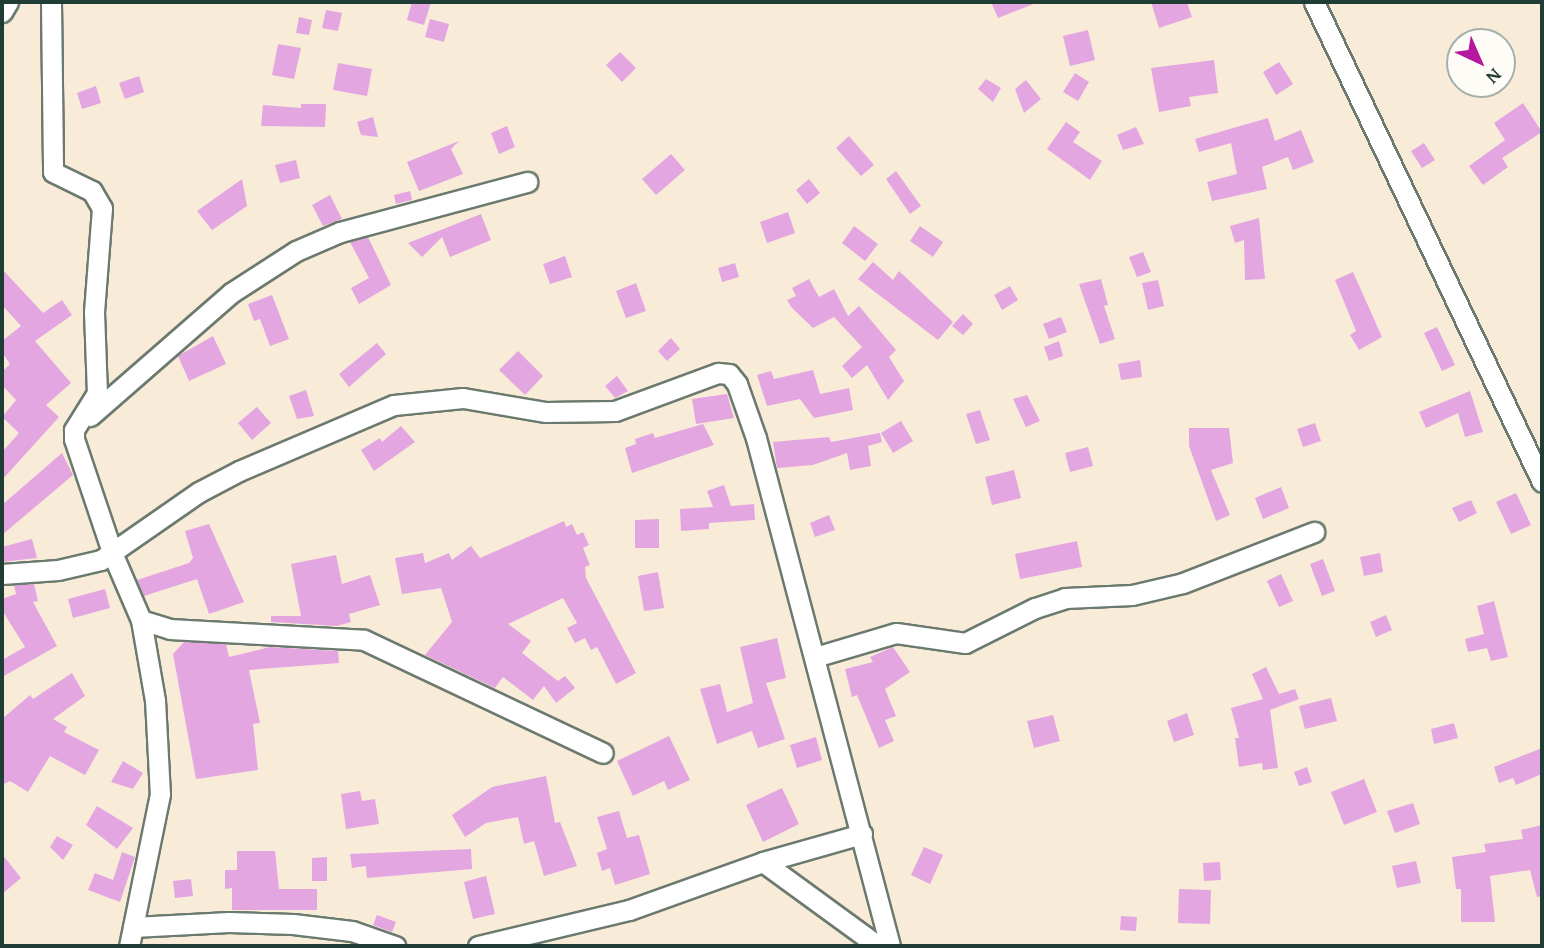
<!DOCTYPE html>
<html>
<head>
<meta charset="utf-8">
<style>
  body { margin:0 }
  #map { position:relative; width:1544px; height:948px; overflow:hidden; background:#f8ecd9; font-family:"Gentium Book Plus",serif }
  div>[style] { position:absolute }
  .building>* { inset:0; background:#e3a6e1 }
  .roads { filter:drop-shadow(2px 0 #6b7a6e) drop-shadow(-2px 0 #6b7a6e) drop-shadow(0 2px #6b7a6e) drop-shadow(0 -2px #6b7a6e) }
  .minor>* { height:19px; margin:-9.5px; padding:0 9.5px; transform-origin:9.5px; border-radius:9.5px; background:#fff }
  span { translate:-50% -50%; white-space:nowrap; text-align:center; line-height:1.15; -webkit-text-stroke:6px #fdfcf7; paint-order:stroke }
  .frame { position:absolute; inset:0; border:4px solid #1f3d34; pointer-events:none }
  .north { position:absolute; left:1446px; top:28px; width:70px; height:70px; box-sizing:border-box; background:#fdfcf7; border:2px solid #a4b0a9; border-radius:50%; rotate:136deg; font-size:19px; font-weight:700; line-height:28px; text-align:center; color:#1f3d34 }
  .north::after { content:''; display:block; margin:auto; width:24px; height:32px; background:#b5179e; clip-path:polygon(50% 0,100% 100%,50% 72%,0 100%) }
</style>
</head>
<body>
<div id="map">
  <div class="building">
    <i style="clip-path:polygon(412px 2px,431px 2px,424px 25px,407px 20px)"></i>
    <i style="clip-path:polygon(991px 2px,1036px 2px,1036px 3px,998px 18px)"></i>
    <i style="clip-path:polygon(1151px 2px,1187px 2px,1192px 17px,1159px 28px)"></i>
    <i style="clip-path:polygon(326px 10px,342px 13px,338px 31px,322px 28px)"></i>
    <i style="clip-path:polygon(299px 17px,312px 20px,309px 35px,296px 33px)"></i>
    <i style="clip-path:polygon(430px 19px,449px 24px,444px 42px,425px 37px)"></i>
    <i style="clip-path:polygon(1088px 30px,1095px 60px,1070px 66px,1063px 36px)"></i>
    <i style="clip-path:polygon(278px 44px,301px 48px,294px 79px,272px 75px)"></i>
    <i style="clip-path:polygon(620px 52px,636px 68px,622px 82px,606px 65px)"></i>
    <i style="clip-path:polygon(1214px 60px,1218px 93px,1189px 97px,1191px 106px,1159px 112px,1151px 68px)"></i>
    <i style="clip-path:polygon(1279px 62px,1293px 84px,1276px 95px,1263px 72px)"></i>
    <i style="clip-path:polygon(338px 63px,372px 69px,367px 96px,333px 90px)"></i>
    <i style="clip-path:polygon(1075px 73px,1089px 82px,1078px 101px,1063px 92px)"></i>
    <i style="clip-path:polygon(139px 76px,144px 92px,125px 99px,119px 83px)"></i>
    <i style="clip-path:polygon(986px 79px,1001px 88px,993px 102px,978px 89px)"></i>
    <i style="clip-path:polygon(1026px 80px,1041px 99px,1024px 113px,1015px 89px)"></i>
    <i style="clip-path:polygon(96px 86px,101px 103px,82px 109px,77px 93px)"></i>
    <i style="clip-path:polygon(1523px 103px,1542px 132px,1502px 158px,1508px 167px,1483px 185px,1469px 166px,1505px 140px,1494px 123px)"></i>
    <i style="clip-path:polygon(301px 104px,326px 104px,325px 127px,261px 126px,263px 105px,301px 108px)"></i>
    <i style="clip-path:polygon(373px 117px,378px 137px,361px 135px,357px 122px)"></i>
    <i style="clip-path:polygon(1268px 118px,1275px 141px,1301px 130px,1314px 162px,1293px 170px,1288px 157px,1262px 167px,1267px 189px,1212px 201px,1207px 182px,1237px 174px,1231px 143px,1199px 152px,1195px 139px)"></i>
    <i style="clip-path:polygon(1066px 122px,1080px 132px,1073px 142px,1102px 161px,1090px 180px,1047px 149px)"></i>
    <i style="clip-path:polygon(507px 126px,515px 147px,499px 154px,491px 133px)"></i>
    <i style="clip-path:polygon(1136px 127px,1144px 144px,1123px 150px,1117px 135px)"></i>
    <i style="clip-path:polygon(849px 136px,874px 165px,861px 176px,836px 148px)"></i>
    <i style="clip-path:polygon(459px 141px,451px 149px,463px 174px,419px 191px,407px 162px)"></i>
    <i style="clip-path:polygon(1424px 143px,1435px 160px,1422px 168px,1411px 151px)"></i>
    <i style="clip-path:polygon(671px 154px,685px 170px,656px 195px,642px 179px)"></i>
    <i style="clip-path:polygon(296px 160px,300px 178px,280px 183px,275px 165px)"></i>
    <i style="clip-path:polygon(896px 171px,921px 206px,910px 214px,886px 179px)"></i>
    <i style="clip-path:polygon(242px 179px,247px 206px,212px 230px,197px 211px)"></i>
    <i style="clip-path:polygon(809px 179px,820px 193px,807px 204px,796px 190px)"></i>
    <i style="clip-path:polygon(410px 191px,412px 200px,396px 204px,394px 195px)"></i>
    <i style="clip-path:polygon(330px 195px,342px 219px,323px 226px,312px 205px)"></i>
    <i style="clip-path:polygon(788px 212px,795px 233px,767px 243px,760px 222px)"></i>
    <i style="clip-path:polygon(481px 214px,491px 240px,450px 257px,442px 237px,422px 257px,408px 243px)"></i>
    <i style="clip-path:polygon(1259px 218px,1265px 279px,1245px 280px,1244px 240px,1235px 243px,1230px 226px)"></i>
    <i style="clip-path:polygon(854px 226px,878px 244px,865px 261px,842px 243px)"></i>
    <i style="clip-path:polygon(920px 226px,943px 242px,933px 257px,910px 241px)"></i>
    <i style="clip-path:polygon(368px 237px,391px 285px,359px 304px,351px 288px,369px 278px,350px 242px)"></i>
    <i style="clip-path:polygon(1143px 252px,1151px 272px,1137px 277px,1129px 257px)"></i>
    <i style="clip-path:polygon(565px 256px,572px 277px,550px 284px,543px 264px)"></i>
    <i style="clip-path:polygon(873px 262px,893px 280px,899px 271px,953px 322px,938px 340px,858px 279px)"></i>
    <i style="clip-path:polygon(735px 263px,739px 277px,722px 282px,718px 268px)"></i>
    <i style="clip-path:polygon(2px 269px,43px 313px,62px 300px,72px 315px,35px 341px,71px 383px,46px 405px,59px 417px,2px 480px,2px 452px,19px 433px,2px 417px,16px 400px,2px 385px,2px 372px,10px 364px,2px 352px,2px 341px,21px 326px,2px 305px)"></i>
    <i style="clip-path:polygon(1353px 272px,1382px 337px,1359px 350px,1350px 335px,1356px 331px,1335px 280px)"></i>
    <i style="clip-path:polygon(809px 279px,819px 297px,834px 289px,848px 316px,859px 306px,896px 350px,889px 357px,904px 381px,888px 400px,867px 365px,852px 378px,842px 366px,862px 347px,834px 317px,813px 328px,791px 307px,787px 300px,796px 296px,792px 288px)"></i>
    <i style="clip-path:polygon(1101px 279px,1108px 305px,1104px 306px,1115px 339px,1100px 344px,1079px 284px)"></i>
    <i style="clip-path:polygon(1158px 280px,1164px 306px,1148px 310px,1142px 283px)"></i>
    <i style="clip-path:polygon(636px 283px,646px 311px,626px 318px,616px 291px)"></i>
    <i style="clip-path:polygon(1010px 286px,1018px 300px,1002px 310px,994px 295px)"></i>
    <i style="clip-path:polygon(272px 295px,289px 339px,270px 346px,260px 319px,254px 321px,248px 304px)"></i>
    <i style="clip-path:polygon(963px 314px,973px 324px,963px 335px,952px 326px)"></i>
    <i style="clip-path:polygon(1061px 317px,1067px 332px,1049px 339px,1043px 324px)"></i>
    <i style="clip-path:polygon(1437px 327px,1455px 365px,1442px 371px,1424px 333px)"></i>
    <i style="clip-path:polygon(213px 336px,226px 364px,189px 381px,178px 356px)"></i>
    <i style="clip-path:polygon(671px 338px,680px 349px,667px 361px,658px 351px)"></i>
    <i style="clip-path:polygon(1059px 341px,1063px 356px,1049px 361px,1044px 347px)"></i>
    <i style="clip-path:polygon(377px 343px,386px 354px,349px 387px,339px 374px)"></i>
    <i style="clip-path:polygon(518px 351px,543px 376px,525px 395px,499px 370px)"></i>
    <i style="clip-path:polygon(1140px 360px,1142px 377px,1121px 380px,1118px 364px)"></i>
    <i style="clip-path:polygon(813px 370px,820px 394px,849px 388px,853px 410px,814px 418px,800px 399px,767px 406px,757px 375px,771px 371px,774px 379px)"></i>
    <i style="clip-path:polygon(617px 376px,628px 391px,615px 398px,605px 386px)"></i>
    <i style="clip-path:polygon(306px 390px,314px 416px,297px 419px,289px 396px)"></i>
    <i style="clip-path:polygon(1470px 391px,1483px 432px,1465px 437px,1458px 413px,1426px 428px,1419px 412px)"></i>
    <i style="clip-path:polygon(727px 394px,734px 418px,696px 424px,692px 399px)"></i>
    <i style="clip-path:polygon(1027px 395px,1040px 421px,1026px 427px,1013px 399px)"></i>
    <i style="clip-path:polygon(257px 407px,271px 423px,252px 440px,238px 423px)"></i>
    <i style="clip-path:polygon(980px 410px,990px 440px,976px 444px,966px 414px)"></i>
    <i style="clip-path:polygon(901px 421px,913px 441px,893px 453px,881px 433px)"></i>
    <i style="clip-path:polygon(1315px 423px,1321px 441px,1303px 447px,1297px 429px)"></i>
    <i style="clip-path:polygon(703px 424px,714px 445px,632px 473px,625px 448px,636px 444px,635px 439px,653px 433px,655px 438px)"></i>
    <i style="clip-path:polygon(401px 426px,415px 442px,374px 471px,361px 450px,380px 438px,382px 442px)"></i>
    <i style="clip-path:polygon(1189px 428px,1229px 428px,1233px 463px,1211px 470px,1230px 515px,1216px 521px,1189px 446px)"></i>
    <i style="clip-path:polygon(880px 433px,882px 442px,868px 446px,871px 466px,850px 470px,847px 453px,813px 465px,777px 468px,773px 442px,829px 437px,831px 442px)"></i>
    <i style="clip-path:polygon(1088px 447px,1093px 466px,1070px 472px,1065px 453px)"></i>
    <i style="clip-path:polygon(62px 453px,73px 475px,2px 535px,2px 505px)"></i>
    <i style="clip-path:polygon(1014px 470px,1021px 498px,992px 505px,985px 477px)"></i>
    <i style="clip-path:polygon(724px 485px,731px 506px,754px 504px,755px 520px,709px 523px,709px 529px,681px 531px,680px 509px,713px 507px,707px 491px)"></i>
    <i style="clip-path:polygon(1281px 487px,1289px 508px,1263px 519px,1255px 498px)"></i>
    <i style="clip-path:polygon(1516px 493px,1531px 525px,1511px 534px,1496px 502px)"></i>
    <i style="clip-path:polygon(1471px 500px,1477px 513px,1459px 522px,1452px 508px)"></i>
    <i style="clip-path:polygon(829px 515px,835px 530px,815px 537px,810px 523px)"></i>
    <i style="clip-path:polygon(659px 519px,659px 548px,635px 548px,635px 520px)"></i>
    <i style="clip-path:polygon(564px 521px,566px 527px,572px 524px,577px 535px,583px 532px,589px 545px,583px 548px,590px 565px,585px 567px,586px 578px,636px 673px,616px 684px,597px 647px,591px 650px,585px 638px,575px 643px,567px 628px,577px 623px,563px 598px,508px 624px,531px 641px,522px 653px,558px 681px,565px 676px,575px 688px,556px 703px,544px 686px,533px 700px,503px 677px,495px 688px,425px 655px,452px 622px,441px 588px,402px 594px,395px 558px,423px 553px,425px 563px,449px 553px,452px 560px,471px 546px,480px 558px)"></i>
    <i style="clip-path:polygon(209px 524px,244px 602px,209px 614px,197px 579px,144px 596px,137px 580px,189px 563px,193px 558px,185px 531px)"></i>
    <i style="clip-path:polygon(32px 539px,37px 558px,2px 562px,2px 547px)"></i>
    <i style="clip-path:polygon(1077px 541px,1082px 567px,1020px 579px,1015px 554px)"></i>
    <i style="clip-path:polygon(1380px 553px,1383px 572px,1364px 576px,1360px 557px)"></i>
    <i style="clip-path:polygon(336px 555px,342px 584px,370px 575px,380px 605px,349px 614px,351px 622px,337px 626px,271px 622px,271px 616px,301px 616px,291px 564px)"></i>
    <i style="clip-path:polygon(1323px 559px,1335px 591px,1322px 596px,1310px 564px)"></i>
    <i style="clip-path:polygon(658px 572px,664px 608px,644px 611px,638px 576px)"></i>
    <i style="clip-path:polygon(1281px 574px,1293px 601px,1279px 607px,1267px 581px)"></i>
    <i style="clip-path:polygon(34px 584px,38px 601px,33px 602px,57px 646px,2px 677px,2px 660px,25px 647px,2px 610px,2px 599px,16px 594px,14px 585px)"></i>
    <i style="clip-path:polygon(105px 589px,110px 608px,73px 618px,68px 599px)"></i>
    <i style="clip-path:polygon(1494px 601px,1508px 657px,1491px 661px,1487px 648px,1468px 652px,1465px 639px,1484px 634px,1477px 606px)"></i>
    <i style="clip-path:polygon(1386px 615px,1392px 630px,1376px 637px,1370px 622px)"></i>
    <i style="clip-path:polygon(777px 638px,786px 678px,766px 683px,785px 739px,758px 748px,752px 731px,717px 744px,700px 689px,720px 684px,727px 712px,753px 703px,740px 647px)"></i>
    <i style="clip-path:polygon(184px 642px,226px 644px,229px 657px,270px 647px,338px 651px,339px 663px,249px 670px,260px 723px,253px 724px,258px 770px,196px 779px,173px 654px)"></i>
    <i style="clip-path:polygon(893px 647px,910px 672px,885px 689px,896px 716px,885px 720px,894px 741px,879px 748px,857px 695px,852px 697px,845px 669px,873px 662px,870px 657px)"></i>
    <i style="clip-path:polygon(1266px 667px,1279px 694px,1295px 689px,1299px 699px,1270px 710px,1278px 768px,1263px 770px,1262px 763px,1239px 767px,1235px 738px,1239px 738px,1231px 708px,1263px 699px,1252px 674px)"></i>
    <i style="clip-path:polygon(72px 673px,85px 696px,53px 719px,67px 727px,64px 732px,99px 750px,85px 775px,50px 756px,28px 792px,10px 781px,2px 785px,2px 719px,30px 695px,33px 699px)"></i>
    <i style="clip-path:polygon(1331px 698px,1337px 721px,1305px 729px,1299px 706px)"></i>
    <i style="clip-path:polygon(1187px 713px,1194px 735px,1174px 742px,1167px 721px)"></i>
    <i style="clip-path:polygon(1053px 715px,1060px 741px,1034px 748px,1027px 721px)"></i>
    <i style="clip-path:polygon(1454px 723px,1458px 738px,1434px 744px,1431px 729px)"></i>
    <i style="clip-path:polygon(669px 736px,690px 780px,668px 790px,664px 781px,633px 796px,617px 761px)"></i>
    <i style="clip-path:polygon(816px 737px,822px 760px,797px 768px,790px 745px)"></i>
    <i style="clip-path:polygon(1542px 748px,1542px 774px,1516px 785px,1513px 778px,1499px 783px,1494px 767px)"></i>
    <i style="clip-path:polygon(123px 761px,143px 773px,133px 789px,111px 782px)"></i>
    <i style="clip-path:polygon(1307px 767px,1312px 782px,1299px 786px,1294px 772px)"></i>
    <i style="clip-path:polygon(546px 776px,555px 823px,560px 822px,577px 866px,544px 876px,534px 841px,524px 844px,518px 817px,486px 823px,465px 837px,452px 815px,492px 787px)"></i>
    <i style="clip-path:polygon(1364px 779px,1377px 812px,1344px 825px,1331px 792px)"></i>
    <i style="clip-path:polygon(782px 788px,799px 824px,763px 842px,746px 805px)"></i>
    <i style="clip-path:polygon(360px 791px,362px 801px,375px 799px,379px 824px,346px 829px,341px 794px)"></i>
    <i style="clip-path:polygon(1413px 803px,1420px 824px,1395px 833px,1387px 811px)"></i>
    <i style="clip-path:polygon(97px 806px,133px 828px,117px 849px,86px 825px)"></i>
    <i style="clip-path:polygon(619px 811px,627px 838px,639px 835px,650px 874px,615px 885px,610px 868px,602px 871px,597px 853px,607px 849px,597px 817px)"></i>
    <i style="clip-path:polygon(1542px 825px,1542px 896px,1537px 897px,1530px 870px,1490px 876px,1495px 922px,1461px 922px,1461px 889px,1456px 889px,1452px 857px,1486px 852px,1484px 844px,1523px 839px,1521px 830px)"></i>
    <i style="clip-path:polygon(57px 836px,73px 845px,63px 860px,50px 847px)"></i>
    <i style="clip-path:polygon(924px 847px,943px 855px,930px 884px,911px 875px)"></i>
    <i style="clip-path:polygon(471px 849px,472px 869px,367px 878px,366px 866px,352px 868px,350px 854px)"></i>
    <i style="clip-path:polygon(237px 851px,275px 851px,279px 889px,317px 889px,317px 910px,232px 910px,232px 888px,225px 889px,225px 870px,237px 870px)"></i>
    <i style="clip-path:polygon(122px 852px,135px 857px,120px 902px,88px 890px,95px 873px,113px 880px)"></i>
    <i style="clip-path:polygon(2px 854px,21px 878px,2px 894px)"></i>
    <i style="clip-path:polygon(327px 857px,327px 881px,312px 881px,312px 858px)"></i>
    <i style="clip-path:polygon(1416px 861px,1421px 883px,1397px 888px,1392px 866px)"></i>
    <i style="clip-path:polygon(1220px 862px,1221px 880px,1204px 881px,1203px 863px)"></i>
    <i style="clip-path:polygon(486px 876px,495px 914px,473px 919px,464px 882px)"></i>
    <i style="clip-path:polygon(191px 879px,193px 896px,175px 898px,173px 881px)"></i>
    <i style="clip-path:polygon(1179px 889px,1211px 890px,1210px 924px,1178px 923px)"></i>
    <i style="clip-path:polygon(377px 915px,396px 922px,392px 932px,373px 925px)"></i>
    <i style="clip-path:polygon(1121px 916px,1137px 917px,1136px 931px,1120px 930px)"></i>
  </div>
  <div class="roads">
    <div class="minor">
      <i style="left:51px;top:2px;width:170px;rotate:89.3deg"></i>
      <i style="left:53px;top:172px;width:43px;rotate:26deg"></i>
      <i style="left:92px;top:191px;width:20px;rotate:60deg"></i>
      <i style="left:102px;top:208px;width:104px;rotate:94.4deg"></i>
      <i style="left:94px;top:312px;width:81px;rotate:87.9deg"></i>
      <i style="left:97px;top:393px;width:44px;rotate:121.9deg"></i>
      <i style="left:74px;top:430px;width:9px;rotate:90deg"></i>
      <i style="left:74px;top:439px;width:122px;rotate:71.4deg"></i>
      <i style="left:113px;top:555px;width:71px;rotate:66.7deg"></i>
      <i style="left:141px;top:620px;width:81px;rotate:80.1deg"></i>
      <i style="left:155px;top:700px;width:94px;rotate:87deg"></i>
      <i style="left:160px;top:794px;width:155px;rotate:101.5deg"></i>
      <i style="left:1314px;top:2px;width:531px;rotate:64.59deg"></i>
      <i style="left:2px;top:12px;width:12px;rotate:-59deg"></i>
      <i style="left:90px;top:416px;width:187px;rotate:-41.1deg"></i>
      <i style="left:231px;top:293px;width:77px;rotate:-32.9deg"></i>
      <i style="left:296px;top:251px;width:48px;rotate:-23.4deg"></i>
      <i style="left:340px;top:232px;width:194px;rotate:-15deg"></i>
      <i style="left:2px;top:574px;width:56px;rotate:-4.1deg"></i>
      <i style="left:58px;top:570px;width:44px;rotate:-13.1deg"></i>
      <i style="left:101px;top:560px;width:119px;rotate:-34.8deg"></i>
      <i style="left:199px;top:492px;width:45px;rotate:-27.7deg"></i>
      <i style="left:239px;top:471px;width:168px;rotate:-23.1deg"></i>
      <i style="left:394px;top:405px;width:69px;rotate:-5.8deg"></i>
      <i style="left:463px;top:398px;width:84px;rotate:9.6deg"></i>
      <i style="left:546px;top:412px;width:69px;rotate:-0.8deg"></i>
      <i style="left:615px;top:411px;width:110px;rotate:-20.3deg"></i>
      <i style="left:718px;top:373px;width:11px;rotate:5deg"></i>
      <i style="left:729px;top:374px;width:13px;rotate:51deg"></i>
      <i style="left:737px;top:384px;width:57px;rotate:70.6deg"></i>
      <i style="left:756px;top:438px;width:525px;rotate:75.22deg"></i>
      <i style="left:141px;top:620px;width:30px;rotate:17deg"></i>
      <i style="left:170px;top:629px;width:194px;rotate:3.2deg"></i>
      <i style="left:364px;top:640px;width:264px;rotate:25.3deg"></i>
      <i style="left:815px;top:657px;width:84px;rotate:-16.5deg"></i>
      <i style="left:896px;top:633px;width:70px;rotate:8.2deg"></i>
      <i style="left:965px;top:643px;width:78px;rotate:-26.6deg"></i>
      <i style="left:1035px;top:608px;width:32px;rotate:-18deg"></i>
      <i style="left:1065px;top:598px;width:67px;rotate:-2.6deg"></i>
      <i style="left:1132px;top:595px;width:52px;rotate:-13.2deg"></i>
      <i style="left:1183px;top:583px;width:141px;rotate:-21.3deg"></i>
      <i style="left:763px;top:862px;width:142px;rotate:36.1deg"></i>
      <i style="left:133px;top:927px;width:96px;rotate:-3deg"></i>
      <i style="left:229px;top:922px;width:64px;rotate:1.8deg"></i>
      <i style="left:293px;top:924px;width:59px;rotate:6.8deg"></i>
      <i style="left:352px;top:931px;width:46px;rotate:19.2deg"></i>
      <i style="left:478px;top:946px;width:155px;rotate:-13.4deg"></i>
      <i style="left:629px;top:910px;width:142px;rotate:-19.7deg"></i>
      <i style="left:763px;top:862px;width:103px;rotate:-15.8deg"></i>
    </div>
  </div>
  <div class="frame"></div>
  <div class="north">N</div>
</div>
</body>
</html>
